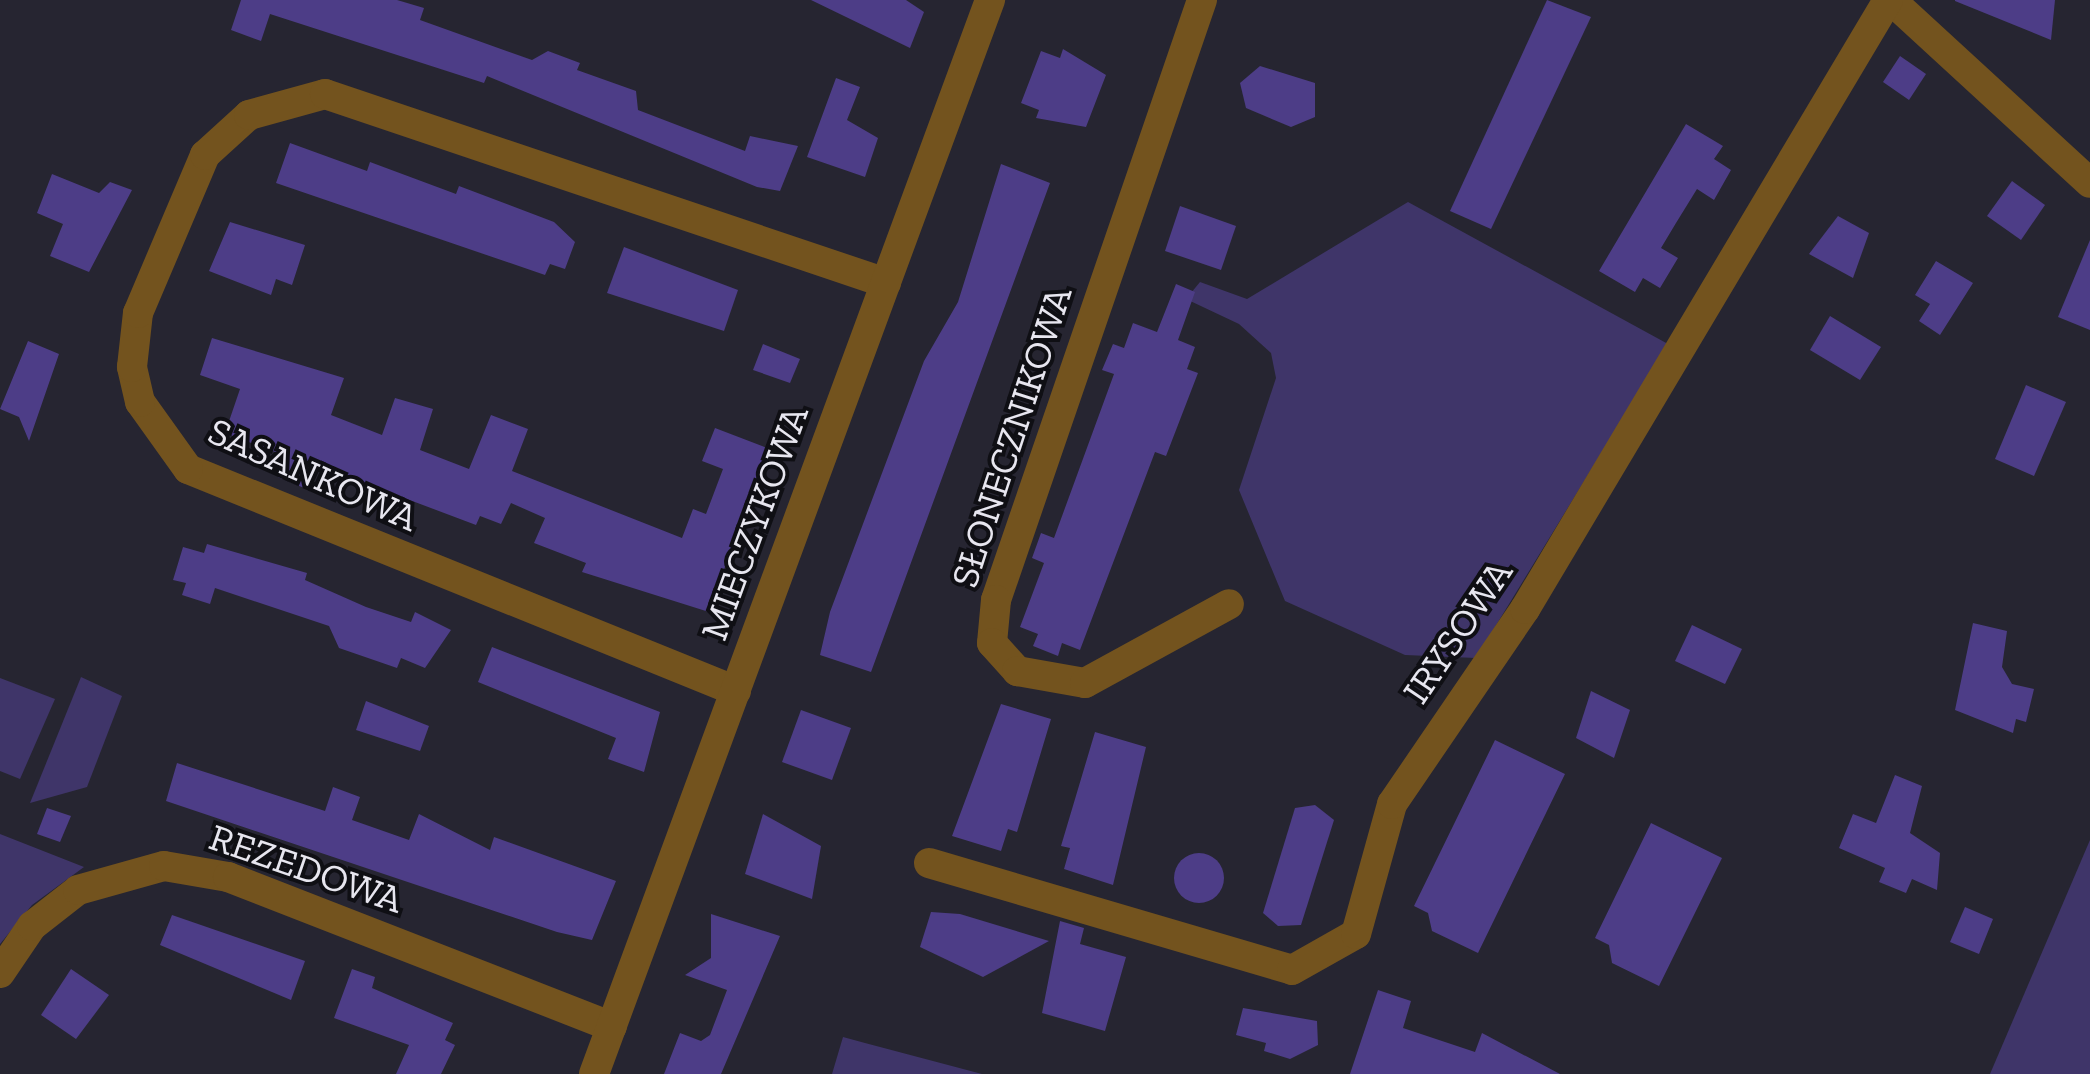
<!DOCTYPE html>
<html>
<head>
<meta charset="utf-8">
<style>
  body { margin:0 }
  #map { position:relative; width:2090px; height:1074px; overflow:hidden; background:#262531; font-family:"Zilla Slab",serif }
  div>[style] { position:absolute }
  .green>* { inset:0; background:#3f3569 }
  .building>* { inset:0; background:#4d3d87 }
  .round { border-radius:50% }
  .minor>* { height:30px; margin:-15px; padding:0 15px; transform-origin:15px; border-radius:15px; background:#73531e }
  span { translate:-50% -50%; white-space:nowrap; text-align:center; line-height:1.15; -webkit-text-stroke:8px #0f0f14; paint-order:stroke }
  .street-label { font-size:38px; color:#e7e6ef }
</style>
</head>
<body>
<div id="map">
  <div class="green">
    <i style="clip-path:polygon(1408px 202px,1668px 344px,1476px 658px,1405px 655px,1285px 601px,1239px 490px,1276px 378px,1271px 353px,1239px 324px,1186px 299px,1200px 282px,1247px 299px)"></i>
    <i style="clip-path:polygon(81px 677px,122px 696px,87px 787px,30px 803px)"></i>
    <i style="clip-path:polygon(0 678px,55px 699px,20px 779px,0 771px)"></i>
    <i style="clip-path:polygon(0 834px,84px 867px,32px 905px,0 944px)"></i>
    <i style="clip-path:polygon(2090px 840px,2090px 1074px,1990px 1074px)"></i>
    <i style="clip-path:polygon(843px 1037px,865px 1043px,982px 1074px,832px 1074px)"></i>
  </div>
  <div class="building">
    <i style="clip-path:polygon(241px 0,397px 0,424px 8px,420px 20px,532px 60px,548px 51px,580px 63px,577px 70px,636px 91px,638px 110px,745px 151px,750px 136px,798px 146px,780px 191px,757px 187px,487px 76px,484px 83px,270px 14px,261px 41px,231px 30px)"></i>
    <i style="clip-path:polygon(811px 0,906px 0,924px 12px,910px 48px)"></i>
    <i style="clip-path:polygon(1547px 0,1591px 17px,1491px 229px,1450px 211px)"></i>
    <i style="clip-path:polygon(2055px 0,2051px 40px,1955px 1px,1955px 0)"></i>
    <i style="clip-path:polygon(1063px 49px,1106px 75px,1086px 127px,1036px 118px,1039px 110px,1021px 103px,1041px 51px,1060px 58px)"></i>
    <i style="clip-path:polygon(1900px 56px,1926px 74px,1909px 100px,1883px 82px)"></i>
    <i style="clip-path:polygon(1260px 66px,1315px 83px,1315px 117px,1291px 127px,1246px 108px,1240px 83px)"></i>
    <i style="clip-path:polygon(836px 78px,860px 87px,847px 120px,878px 138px,865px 177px,807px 157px)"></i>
    <i style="clip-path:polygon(1686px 124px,1723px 146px,1714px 159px,1731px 170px,1714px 200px,1697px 189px,1676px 223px,1661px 248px,1678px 258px,1660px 288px,1643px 278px,1635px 292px,1599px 271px)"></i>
    <i style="clip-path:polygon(290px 143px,367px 171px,370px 162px,456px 194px,459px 186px,554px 222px,575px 242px,565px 269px,550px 264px,545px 275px,276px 183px)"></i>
    <i style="clip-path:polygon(1001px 164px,1050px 183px,871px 672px,820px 655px,830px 612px,924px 361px,958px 302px)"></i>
    <i style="clip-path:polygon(52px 174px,99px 193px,110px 182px,132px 190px,89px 272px,50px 256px,63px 224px,37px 213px)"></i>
    <i style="clip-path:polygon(2012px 181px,2045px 205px,2021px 240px,1987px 216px)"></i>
    <i style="clip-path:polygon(1180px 206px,1236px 226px,1221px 270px,1165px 251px)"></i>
    <i style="clip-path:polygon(1838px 216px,1869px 233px,1853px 278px,1809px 254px)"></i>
    <i style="clip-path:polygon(230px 222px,305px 245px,292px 285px,276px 279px,271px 295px,209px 271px)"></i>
    <i style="clip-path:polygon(2090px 240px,2090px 330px,2058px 317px)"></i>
    <i style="clip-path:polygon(624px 247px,738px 290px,724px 331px,607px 293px)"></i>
    <i style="clip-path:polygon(1936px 261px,1973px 283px,1940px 335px,1919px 321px,1930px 304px,1915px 295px)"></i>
    <i style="clip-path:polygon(1176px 284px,1195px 292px,1178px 340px,1195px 347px,1187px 369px,1198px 373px,1166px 456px,1155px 452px,1080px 650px,1062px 643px,1058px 656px,1033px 646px,1038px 634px,1020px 627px,1044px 563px,1032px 558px,1041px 533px,1054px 538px,1114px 374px,1102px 370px,1113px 344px,1124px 348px,1133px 323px,1157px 332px)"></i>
    <i style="clip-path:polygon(1830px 316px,1881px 347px,1860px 380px,1810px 350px)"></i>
    <i style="clip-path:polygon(212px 338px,344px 378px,331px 415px,382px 435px,395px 398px,433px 409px,420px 450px,469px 469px,491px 415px,528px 429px,512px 471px,682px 538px,693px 509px,706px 514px,723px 469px,702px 461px,715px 428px,767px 448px,709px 612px,582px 572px,586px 563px,534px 543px,545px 518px,511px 503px,501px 524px,480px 516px,476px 525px,314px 464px,304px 488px,278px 477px,286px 456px,225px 433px,240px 389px,200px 375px)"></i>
    <i style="clip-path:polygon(28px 341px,59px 354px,29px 441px,19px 417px,0 409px)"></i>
    <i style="clip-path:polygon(763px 344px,800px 359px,790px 383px,753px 370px)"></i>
    <i style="clip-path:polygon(2026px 385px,2066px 402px,2034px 476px,1995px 459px)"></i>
    <i style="clip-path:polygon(207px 544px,307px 573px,305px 580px,366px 607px,411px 622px,415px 612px,451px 630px,425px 668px,401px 658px,397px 668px,339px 648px,329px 626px,215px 588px,210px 604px,182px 595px,186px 583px,173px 580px,183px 547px,204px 553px)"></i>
    <i style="clip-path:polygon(1973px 623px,2007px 631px,2002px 667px,2012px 684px,2034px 689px,2026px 722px,2016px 719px,2013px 733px,1955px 710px)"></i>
    <i style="clip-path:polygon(1692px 625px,1742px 649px,1725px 684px,1675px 661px)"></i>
    <i style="clip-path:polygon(492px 647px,660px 712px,644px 772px,608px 759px,616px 738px,478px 682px)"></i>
    <i style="clip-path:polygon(1591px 691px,1630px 710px,1614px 758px,1576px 738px)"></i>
    <i style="clip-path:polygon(366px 701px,429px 726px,420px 751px,356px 730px)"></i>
    <i style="clip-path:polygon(1001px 704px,1051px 719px,1017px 832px,1008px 829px,1001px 851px,952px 836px)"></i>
    <i style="clip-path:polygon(801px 710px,851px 728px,832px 780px,782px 762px)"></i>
    <i style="clip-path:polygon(1095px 732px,1146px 747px,1113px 885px,1064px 869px,1070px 848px,1061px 846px)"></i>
    <i style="clip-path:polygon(1495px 740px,1565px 774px,1478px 953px,1432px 931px,1428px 913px,1414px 906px)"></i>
    <i style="clip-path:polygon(177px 763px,325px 811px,333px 787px,360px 797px,352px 820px,409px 840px,419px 814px,490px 850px,494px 837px,616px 881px,592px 940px,557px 932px,166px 801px)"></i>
    <i style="clip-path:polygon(1895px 775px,1922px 786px,1910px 833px,1940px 853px,1937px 890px,1912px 879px,1906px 893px,1879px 882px,1885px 868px,1839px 848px,1853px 814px,1876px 823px)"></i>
    <i style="clip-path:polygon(1315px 805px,1334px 820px,1301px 925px,1278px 926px,1263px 913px,1295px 808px)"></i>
    <i style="clip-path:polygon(47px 808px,71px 816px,60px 842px,37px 834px)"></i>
    <i style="clip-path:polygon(763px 814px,821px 846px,812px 899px,745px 874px)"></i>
    <i style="clip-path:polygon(1651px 823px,1722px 858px,1659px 986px,1612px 963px,1609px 945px,1595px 938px)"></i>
    <i class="round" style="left:1174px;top:853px;width:50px;height:50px"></i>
    <i style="clip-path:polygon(1965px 907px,1993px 919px,1979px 954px,1950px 942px)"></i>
    <i style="clip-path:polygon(931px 912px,960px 914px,1049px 941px,983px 977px,920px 947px)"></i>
    <i style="clip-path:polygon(711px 914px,780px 936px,721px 1074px,664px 1074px,680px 1033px,701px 1041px,710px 1035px,727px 990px,685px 975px,711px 958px)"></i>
    <i style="clip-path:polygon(172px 915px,305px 961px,291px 1000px,160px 945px)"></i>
    <i style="clip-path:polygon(1060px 921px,1084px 928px,1080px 944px,1126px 957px,1105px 1031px,1042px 1013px)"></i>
    <i style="clip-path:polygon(71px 969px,109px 995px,76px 1039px,41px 1015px)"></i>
    <i style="clip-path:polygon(352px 969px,375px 977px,372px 988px,453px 1023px,445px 1040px,455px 1045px,441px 1074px,396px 1074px,409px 1045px,334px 1018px)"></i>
    <i style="clip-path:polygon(1378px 990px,1411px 1001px,1403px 1028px,1475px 1052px,1482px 1033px,1560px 1074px,1350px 1074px)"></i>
    <i style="clip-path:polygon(1243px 1008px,1317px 1021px,1318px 1045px,1290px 1059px,1264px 1051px,1266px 1043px,1236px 1035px)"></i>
  </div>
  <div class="minor">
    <i style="left:1202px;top:0;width:634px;rotate:108.95deg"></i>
    <i style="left:996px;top:600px;width:43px;rotate:95.3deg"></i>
    <i style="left:992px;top:643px;width:38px;rotate:48deg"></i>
    <i style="left:1017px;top:671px;width:69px;rotate:10deg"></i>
    <i style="left:1085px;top:683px;width:164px;rotate:-28.7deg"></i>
    <i style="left:1891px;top:0;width:270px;rotate:42.6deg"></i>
    <i style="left:736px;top:691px;width:591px;rotate:-157.95deg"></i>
    <i style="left:188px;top:469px;width:82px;rotate:-125.6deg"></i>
    <i style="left:140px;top:402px;width:36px;rotate:-103deg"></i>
    <i style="left:132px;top:367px;width:54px;rotate:-83.7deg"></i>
    <i style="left:138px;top:313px;width:172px;rotate:-67deg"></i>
    <i style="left:205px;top:155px;width:59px;rotate:-42.3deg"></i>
    <i style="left:249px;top:115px;width:79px;rotate:-15.4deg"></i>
    <i style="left:325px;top:94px;width:592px;rotate:18.62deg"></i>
    <i style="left:929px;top:863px;width:378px;rotate:16.4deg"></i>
    <i style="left:1292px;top:970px;width:73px;rotate:-29.4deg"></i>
    <i style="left:1356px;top:934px;width:135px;rotate:-74.5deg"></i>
    <i style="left:1392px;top:804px;width:236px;rotate:-55.7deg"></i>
    <i style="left:1525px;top:609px;width:709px;rotate:-59.2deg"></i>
    <i style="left:0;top:973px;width:57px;rotate:-55.8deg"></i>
    <i style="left:32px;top:926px;width:58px;rotate:-38deg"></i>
    <i style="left:78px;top:890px;width:89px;rotate:-15.6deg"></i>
    <i style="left:164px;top:866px;width:65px;rotate:9.8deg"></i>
    <i style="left:228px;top:877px;width:412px;rotate:21.3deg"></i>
    <i style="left:594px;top:1074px;width:1145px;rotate:-69.76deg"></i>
  </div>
  <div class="street-label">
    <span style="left:1012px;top:437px;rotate:-72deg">SŁONECZNIKOWA</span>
    <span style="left:313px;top:475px;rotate:24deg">SASANKOWA</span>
    <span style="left:755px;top:523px;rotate:-70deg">MIECZYKOWA</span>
    <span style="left:1458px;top:632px;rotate:-56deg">IRYSOWA</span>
    <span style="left:306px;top:869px;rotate:19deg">REZEDOWA</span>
  </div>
</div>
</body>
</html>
